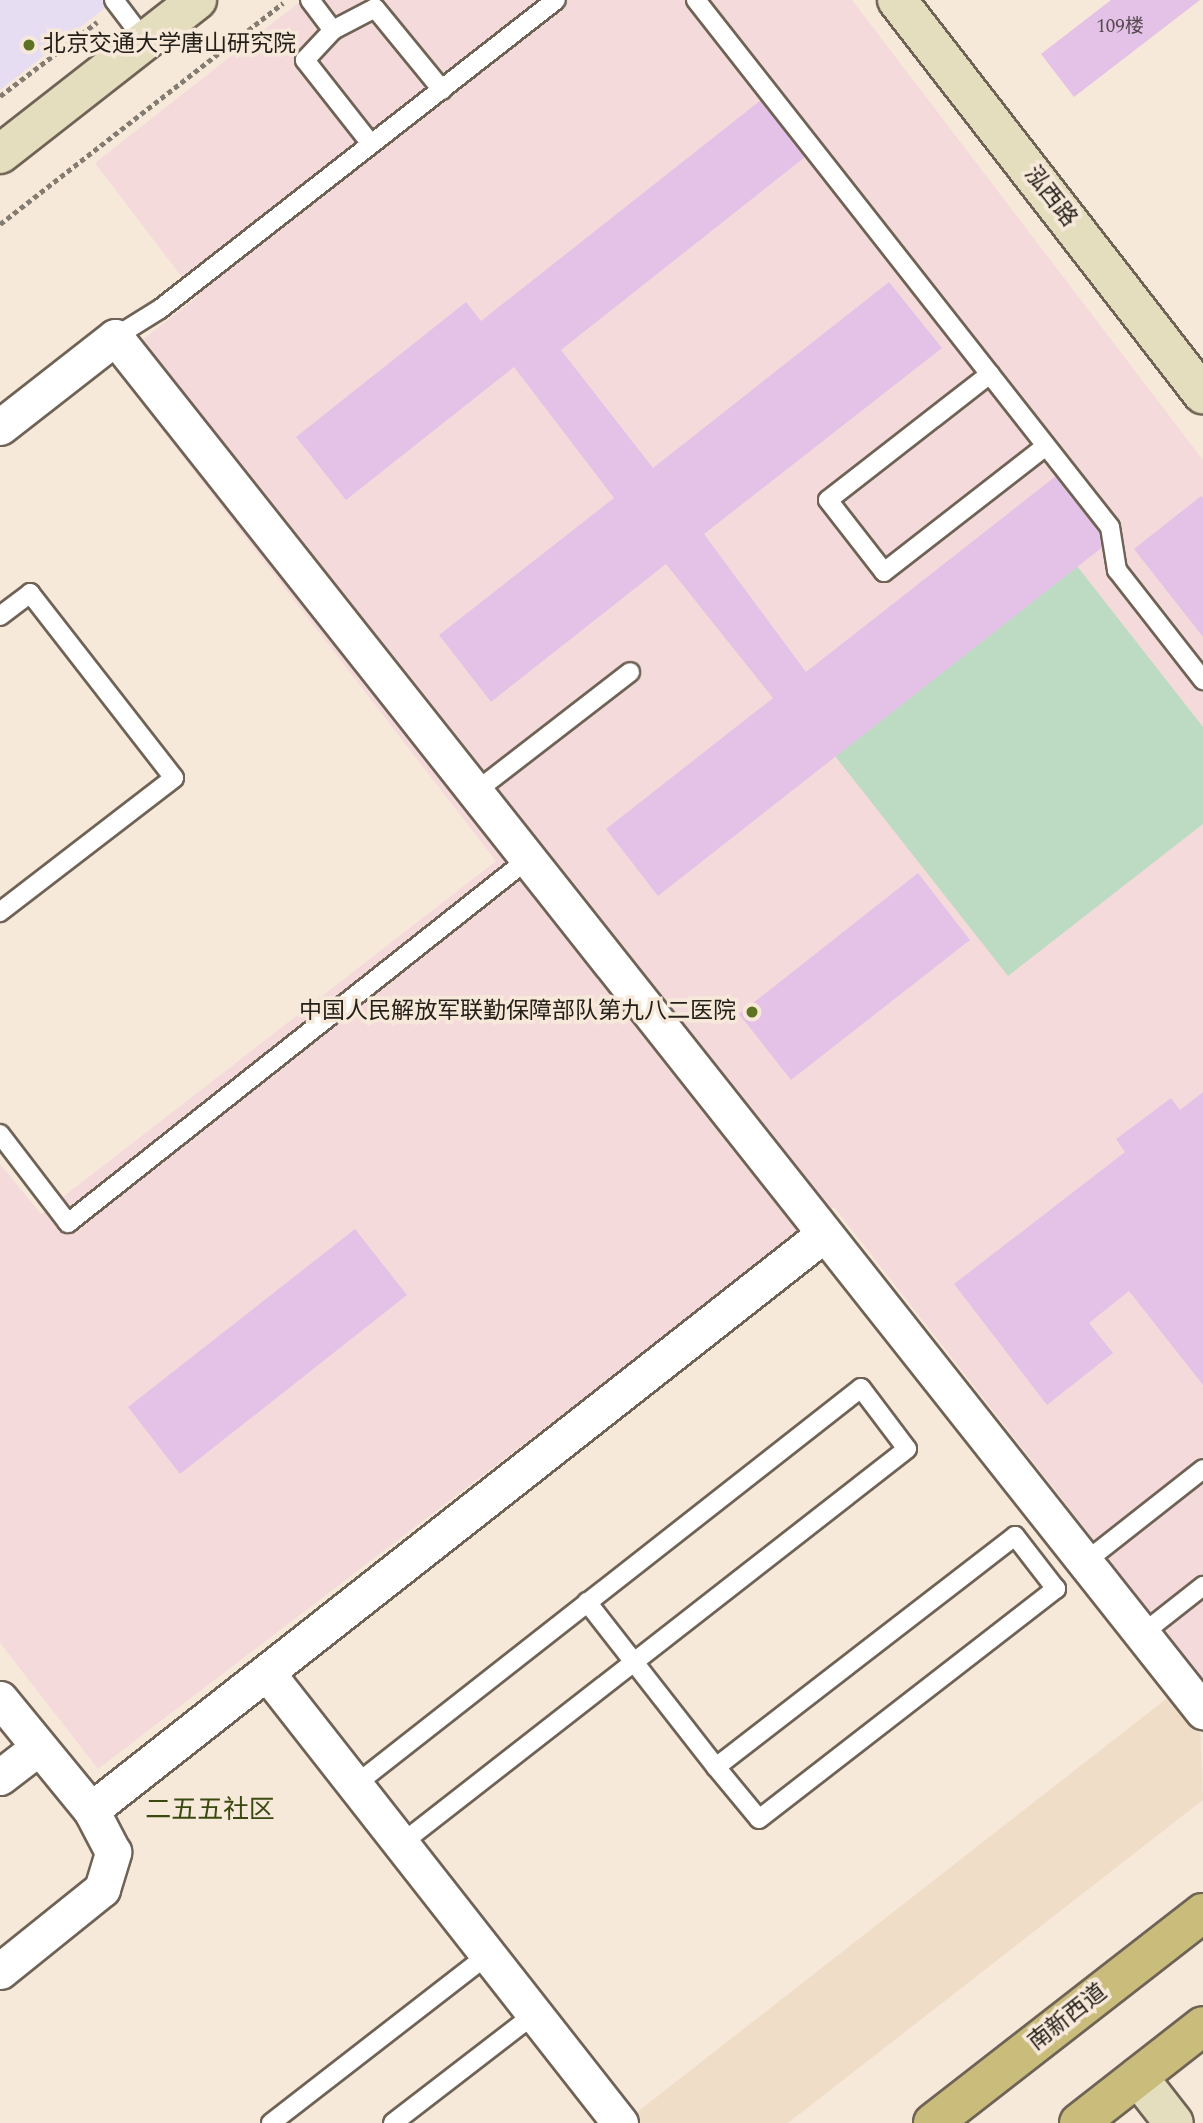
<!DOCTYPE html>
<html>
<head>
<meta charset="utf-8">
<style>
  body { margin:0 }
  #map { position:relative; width:1203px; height:2123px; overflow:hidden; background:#f7e9da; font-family:Spectral,"Noto Sans SC",serif }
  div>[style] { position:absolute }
  .built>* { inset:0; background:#f0ddc8 }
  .education>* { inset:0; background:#e6ddf2 }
  .medical>* { inset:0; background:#f5dadc }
  .green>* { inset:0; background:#bddbc3 }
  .building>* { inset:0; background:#e4c2e8 }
  .path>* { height:4.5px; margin-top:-2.25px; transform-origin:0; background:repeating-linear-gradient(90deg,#847b71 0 5px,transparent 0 8.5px) }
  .roads { filter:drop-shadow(2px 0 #6f6356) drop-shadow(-2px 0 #6f6356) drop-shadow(0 2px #6f6356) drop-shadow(0 -2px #6f6356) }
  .lane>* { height:18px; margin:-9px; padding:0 9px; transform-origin:9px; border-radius:9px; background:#fff }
  .street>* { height:35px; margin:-17.5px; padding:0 17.5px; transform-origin:17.5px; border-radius:17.5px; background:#fff }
  .secondary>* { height:38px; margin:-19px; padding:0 19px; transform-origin:19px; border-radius:19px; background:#e5debe }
  .primary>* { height:38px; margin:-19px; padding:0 19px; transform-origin:19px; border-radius:19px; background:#cabd7c }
  .dots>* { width:19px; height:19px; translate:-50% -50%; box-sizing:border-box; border:4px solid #f7e9da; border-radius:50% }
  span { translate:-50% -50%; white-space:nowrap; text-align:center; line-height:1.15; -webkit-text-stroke:7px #f7e9da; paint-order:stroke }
  .number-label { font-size:19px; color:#55484e }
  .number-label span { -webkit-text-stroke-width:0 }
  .poi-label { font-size:23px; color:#25201a }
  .left { translate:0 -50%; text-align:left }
  .right { translate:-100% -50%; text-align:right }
  .street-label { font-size:23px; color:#25201a }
  .quarter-label { font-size:26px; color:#3a4911 }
</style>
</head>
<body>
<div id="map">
  <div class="built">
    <i style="clip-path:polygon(1198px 1674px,1203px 1800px,788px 2123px,623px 2123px)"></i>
  </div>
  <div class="education">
    <i style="clip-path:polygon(0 0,115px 0,0 90px)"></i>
  </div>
  <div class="medical">
    <i style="clip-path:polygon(302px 0,852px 0,1203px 460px,1203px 1680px,834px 1207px,98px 1769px,0 1643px,0 1164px,41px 1214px,496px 861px,111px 364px,197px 297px,95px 163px)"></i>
  </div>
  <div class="green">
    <i style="clip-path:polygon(1077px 566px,1203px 727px,1203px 824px,1008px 976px,835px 756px)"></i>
  </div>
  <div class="building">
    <i style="clip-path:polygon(1111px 0,1200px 0,1074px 97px,1041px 54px)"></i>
    <i style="clip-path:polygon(761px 100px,805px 157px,561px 350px,653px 468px,889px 282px,942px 348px,704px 534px,806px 672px,1056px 476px,1109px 542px,658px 896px,606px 829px,773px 698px,666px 564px,491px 702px,439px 635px,614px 498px,514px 367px,346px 500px,296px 437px,466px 302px,481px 321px)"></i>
    <i style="clip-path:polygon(1201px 496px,1203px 498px,1203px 637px,1134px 549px)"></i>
    <i style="clip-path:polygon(918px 873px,970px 940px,791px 1080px,739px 1014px)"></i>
    <i style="clip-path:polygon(1203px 1092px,1203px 1385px,1129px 1291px,1089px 1323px,1113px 1353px,1047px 1405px,954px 1284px,1125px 1152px,1116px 1139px,1171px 1098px,1180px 1110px)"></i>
    <i style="clip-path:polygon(355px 1229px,407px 1295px,180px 1474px,128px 1407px)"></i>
  </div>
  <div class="path">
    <i style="left:0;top:96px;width:122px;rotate:-37.3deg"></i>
    <i style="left:0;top:224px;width:359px;rotate:-38deg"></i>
  </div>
  <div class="roads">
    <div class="lane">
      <i style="left:114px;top:0;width:51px;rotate:52.9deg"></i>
      <i style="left:310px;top:0;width:38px;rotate:53deg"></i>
      <i style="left:696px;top:0;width:670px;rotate:51.85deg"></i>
      <i style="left:1110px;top:527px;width:44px;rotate:80.8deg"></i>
      <i style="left:1117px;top:570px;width:140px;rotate:52deg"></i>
      <i style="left:371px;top:144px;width:107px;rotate:-128.2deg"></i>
      <i style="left:305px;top:60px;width:41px;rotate:-47deg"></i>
      <i style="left:333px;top:30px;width:47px;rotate:-27.6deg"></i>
      <i style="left:375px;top:8px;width:106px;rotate:50.7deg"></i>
      <i style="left:115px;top:337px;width:53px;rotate:-31.9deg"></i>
      <i style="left:160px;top:309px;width:502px;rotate:-37.97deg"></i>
      <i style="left:990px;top:374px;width:205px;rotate:142.1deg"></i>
      <i style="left:828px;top:500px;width:91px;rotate:52.1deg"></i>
      <i style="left:884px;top:572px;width:205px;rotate:-37.9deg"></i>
      <i style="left:0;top:616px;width:38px;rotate:-37deg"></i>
      <i style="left:30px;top:593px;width:234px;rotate:52.1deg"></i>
      <i style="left:174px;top:778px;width:220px;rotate:142.4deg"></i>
      <i style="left:475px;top:792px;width:196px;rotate:-37.7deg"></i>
      <i style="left:0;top:1134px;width:112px;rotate:52.6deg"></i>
      <i style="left:68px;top:1223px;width:587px;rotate:-38.35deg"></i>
      <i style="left:1085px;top:1562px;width:150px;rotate:-38.2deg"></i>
      <i style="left:587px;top:1602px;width:209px;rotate:52deg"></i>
      <i style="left:716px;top:1767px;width:67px;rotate:50.4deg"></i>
      <i style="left:759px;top:1819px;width:376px;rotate:-37.8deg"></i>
      <i style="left:1056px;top:1589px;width:67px;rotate:-127.7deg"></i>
      <i style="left:1015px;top:1536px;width:378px;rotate:142.3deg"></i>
      <i style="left:1142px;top:1634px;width:78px;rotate:-38.2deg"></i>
      <i style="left:355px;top:1785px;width:643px;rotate:-38.12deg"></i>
      <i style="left:861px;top:1388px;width:76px;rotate:53deg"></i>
      <i style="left:907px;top:1449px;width:641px;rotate:142.04deg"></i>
      <i style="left:271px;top:2123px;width:276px;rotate:-37.8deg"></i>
      <i style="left:393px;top:2123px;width:180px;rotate:-37.6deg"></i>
    </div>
    <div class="street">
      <i style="left:0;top:427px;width:146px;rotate:-38deg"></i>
      <i style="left:115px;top:337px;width:1753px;rotate:51.63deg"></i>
      <i style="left:267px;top:1673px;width:572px;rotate:51.89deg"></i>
      <i style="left:0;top:1699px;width:144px;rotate:50.7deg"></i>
      <i style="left:91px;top:1810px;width:932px;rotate:-38.16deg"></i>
      <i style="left:0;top:1777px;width:49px;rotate:-37.6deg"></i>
      <i style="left:0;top:1971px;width:131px;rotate:-38.8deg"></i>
      <i style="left:102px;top:1889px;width:39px;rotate:-73deg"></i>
      <i style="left:113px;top:1852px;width:47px;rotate:-117.6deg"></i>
    </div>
    <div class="secondary">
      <i style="left:897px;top:0;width:499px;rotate:52.2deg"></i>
      <i style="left:0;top:154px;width:250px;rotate:-38deg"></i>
      <i style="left:1138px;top:2077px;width:58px;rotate:52deg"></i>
    </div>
    <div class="primary">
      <i style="left:933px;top:2123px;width:342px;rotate:-37.9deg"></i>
      <i style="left:1079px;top:2123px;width:157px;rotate:-38deg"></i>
    </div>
  </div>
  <div class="dots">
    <i style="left:29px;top:45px;background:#5d7222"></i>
    <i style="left:752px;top:1012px;background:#5d7222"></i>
  </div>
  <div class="number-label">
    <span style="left:1120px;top:27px">109楼</span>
  </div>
  <div class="poi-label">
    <span class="left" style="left:43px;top:45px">北京交通大学唐山研究院</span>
    <span class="right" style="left:736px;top:1012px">中国人民解放军联勤保障部队第九八二医院</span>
  </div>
  <div class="street-label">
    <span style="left:1050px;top:197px;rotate:52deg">泓西路</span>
    <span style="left:1068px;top:2018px;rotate:-38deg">南新西道</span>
  </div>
  <div class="quarter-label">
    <span style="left:210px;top:1811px">二五五社区</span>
  </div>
</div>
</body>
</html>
